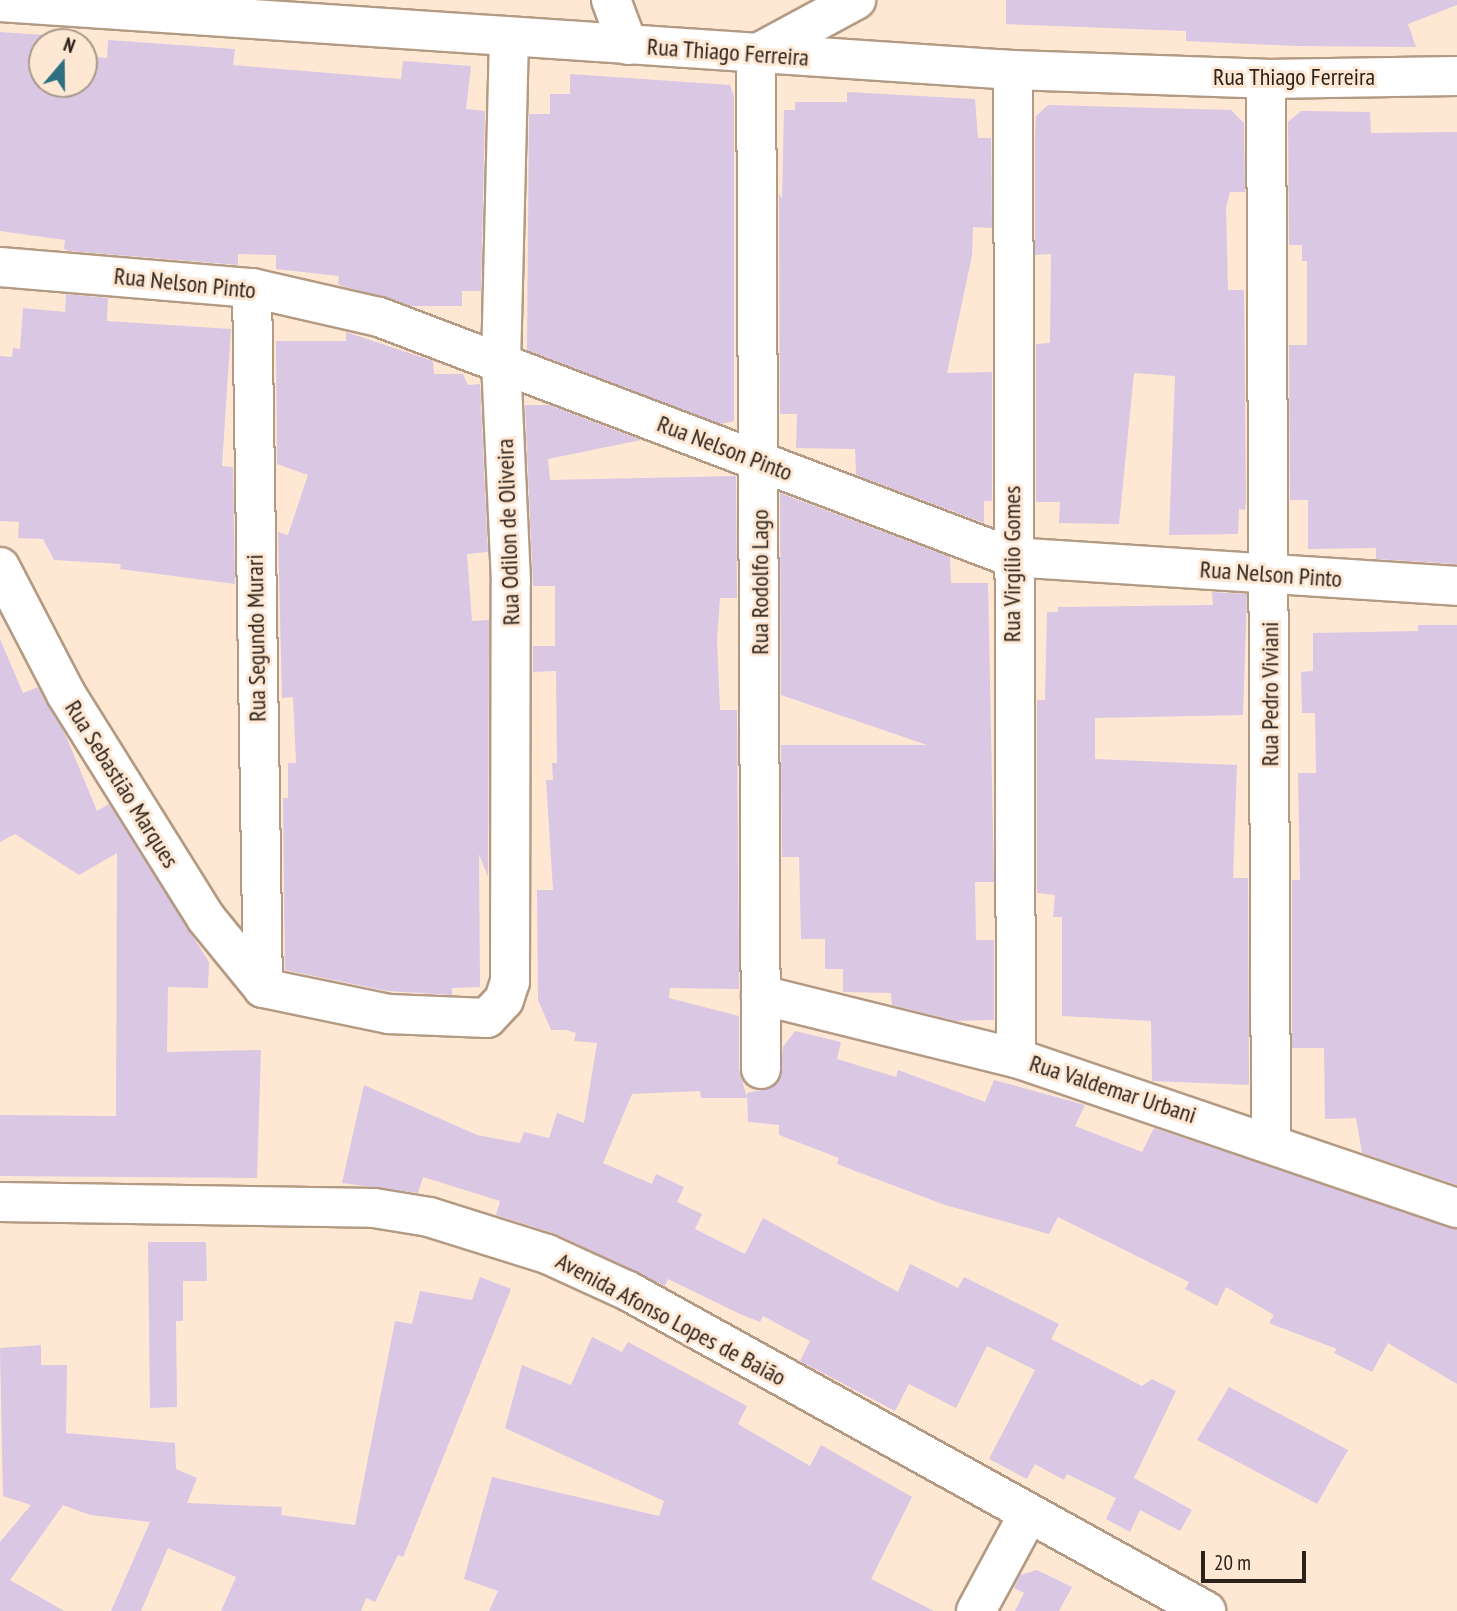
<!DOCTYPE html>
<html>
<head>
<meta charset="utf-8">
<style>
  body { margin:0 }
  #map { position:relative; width:1457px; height:1611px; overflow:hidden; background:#fee8d4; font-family:"PT Sans Narrow",sans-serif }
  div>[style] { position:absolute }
  .building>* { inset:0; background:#d9c7e4 }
  .roads { filter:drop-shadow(2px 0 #b49a83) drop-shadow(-2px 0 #b49a83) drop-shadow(0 2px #b49a83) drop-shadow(0 -2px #b49a83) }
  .street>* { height:38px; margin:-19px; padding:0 19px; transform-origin:19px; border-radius:19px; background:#fff }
  .secondary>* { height:38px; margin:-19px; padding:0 19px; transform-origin:19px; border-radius:19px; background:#fff }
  span { translate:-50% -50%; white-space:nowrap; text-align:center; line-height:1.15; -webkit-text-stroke:6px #fee8d4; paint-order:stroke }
  .street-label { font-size:24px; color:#2c2219 }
  .north { position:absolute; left:28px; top:28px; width:70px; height:70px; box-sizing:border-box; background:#fee8d4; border:2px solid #aa9989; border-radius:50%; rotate:20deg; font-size:19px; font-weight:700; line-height:28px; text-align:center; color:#2c2219 }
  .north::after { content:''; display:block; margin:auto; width:24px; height:32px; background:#2d6f81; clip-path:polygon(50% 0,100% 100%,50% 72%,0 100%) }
  .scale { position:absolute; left:1201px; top:1551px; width:105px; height:32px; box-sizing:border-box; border:4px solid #2c2219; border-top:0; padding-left:9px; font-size:21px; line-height:24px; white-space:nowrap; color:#2c2219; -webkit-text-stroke:5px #fee8d4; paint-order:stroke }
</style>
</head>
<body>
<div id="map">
  <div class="building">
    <i style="clip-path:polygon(1006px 0,1457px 0,1457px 5px,1408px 24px,1416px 47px,1296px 46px,1186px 41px,1186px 31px,1006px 24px)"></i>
    <i style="clip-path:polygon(0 32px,45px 35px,42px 84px,84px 84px,84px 56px,107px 58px,108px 40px,235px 49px,233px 65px,401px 79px,403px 61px,471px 66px,466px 109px,485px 111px,481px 291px,462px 291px,462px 306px,412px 306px,345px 287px,338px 284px,339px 276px,276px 269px,276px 255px,238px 254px,238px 265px,69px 251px,64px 249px,65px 240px,0 231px)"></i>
    <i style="clip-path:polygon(570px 74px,730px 85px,734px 96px,734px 421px,721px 424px,527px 350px,529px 114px,550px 114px,550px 94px,570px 94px)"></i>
    <i style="clip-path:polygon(847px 92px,975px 99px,978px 138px,991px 138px,992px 228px,973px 227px,972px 256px,947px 373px,992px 372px,992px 501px,984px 501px,984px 523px,856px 475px,855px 449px,796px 448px,797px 414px,780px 414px,779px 193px,782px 199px,784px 110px,795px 110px,795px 102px,847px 102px)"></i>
    <i style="clip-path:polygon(1048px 105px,1231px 110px,1244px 123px,1245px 192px,1230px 192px,1226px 207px,1228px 290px,1244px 290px,1246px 500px,1245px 510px,1239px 509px,1238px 534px,1169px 535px,1175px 376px,1134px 373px,1119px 524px,1059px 523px,1060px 502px,1036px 502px,1036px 344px,1050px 343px,1051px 254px,1035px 255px,1035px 137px,1036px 116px)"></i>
    <i style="clip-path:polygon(1301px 111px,1370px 112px,1371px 133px,1457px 132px,1457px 564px,1376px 559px,1376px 548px,1308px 549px,1308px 500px,1290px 500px,1289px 345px,1307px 345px,1307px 261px,1302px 261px,1302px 245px,1289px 245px,1288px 122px)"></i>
    <i style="clip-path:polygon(66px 294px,108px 298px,107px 321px,231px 329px,222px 466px,233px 467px,235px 584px,120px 569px,121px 564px,54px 560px,43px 539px,18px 538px,19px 522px,0 521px,0 356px,12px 357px,13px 348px,20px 349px,23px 308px,65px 312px)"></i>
    <i style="clip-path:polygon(346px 332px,433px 361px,434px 374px,463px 374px,468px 385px,480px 384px,488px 552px,467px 554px,472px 621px,489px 620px,488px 877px,479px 854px,480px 987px,452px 988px,452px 995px,387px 991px,285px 970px,283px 798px,288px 798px,288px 763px,296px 763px,293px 697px,282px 698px,278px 532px,288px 535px,308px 475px,277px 464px,276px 341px,346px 341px)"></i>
    <i style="clip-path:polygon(525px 405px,549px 405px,641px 440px,548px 459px,550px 480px,736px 476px,737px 598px,720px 598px,717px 640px,720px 710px,737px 710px,739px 989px,670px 988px,669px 998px,739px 1016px,739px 1069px,747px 1098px,701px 1098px,700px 1091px,632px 1094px,603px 1163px,652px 1184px,656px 1174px,684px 1187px,677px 1202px,702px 1214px,695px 1229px,745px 1254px,763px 1218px,898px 1292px,910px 1264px,958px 1288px,964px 1277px,1059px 1324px,1051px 1339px,1142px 1386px,1152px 1379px,1176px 1391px,1134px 1478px,1192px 1510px,1180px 1531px,1140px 1510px,1130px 1532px,1106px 1519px,1116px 1498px,1067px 1474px,1064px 1480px,1035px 1464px,1027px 1479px,989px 1459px,1035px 1370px,987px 1346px,956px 1408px,909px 1384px,895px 1411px,800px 1361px,810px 1341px,763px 1316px,760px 1322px,740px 1314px,668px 1279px,665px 1286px,556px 1234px,496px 1215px,500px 1201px,423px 1177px,418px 1193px,342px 1183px,364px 1085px,477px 1135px,520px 1143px,524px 1132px,549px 1138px,557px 1113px,584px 1123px,597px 1043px,574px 1041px,576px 1033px,566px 1030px,551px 1030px,538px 1000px,537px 890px,553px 890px,546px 780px,553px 780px,552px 763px,557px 763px,556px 671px,533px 672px,533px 646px,555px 646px,555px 586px,533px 586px)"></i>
    <i style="clip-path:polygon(780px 493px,950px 557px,951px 583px,988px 583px,994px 882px,975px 882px,976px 940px,994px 940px,994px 1020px,956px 1021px,892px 1005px,891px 993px,843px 992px,843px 969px,825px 969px,825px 939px,801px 939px,799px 857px,782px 857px,781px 745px,927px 745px,781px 695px)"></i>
    <i style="clip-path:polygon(1212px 592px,1247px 594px,1243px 715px,1095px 718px,1095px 759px,1237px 765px,1233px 878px,1248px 878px,1249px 1085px,1152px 1081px,1151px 1021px,1062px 1016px,1062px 917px,1053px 917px,1055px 895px,1037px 893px,1037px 700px,1045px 700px,1047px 612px,1058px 612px,1058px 607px,1213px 605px)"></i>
    <i style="clip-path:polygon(1418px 625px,1457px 625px,1457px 1185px,1362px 1153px,1356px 1118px,1325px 1119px,1324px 1048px,1292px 1048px,1292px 880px,1300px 880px,1298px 773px,1316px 773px,1315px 713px,1302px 713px,1301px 672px,1313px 671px,1313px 633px,1418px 631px)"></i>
    <i style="clip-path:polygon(0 639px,23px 693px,38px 687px,66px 736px,97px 811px,109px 804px,209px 962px,208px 988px,168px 987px,167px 1052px,261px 1050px,257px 1178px,0 1176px,0 1115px,116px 1116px,117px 853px,79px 875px,15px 834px,0 842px)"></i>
    <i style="clip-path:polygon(795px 1031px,841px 1042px,837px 1059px,896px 1077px,898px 1070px,985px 1102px,994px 1080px,1085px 1105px,1075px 1126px,1142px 1152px,1154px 1128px,1457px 1229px,1457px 1384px,1388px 1343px,1372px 1372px,1334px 1353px,1337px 1349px,1269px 1323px,1274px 1315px,1226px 1287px,1217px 1306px,1185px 1289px,1189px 1282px,1058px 1217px,1049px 1234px,945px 1205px,837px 1164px,839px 1158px,779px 1135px,779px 1125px,748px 1122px,747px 1093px,771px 1088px,780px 1080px,783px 1047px)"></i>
    <i style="clip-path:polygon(148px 1242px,206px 1242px,207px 1281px,183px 1281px,183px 1321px,176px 1321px,177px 1407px,150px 1408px)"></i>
    <i style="clip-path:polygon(480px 1277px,511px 1289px,403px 1557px,398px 1555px,375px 1602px,366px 1598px,361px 1611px,221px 1611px,236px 1577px,168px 1548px,141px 1611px,111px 1611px,150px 1522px,90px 1515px,63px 1505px,10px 1580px,64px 1611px,0 1611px,0 1542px,31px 1505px,3px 1496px,0 1348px,41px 1345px,41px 1365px,67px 1365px,66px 1433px,175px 1443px,176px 1469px,197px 1478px,187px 1503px,282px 1507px,281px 1515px,355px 1525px,395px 1321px,412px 1324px,420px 1291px,472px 1300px)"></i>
    <i style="clip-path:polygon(592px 1337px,622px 1352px,628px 1342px,747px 1406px,738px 1424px,810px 1466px,821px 1445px,912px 1497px,871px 1579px,934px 1611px,489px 1611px,498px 1591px,464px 1579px,492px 1477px,659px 1516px,664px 1501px,505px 1428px,522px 1365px,571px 1385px)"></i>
    <i style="clip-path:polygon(1229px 1387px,1348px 1450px,1317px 1504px,1197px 1440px)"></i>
    <i style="clip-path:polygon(1037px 1570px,1072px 1587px,1059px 1611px,1015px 1611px,1024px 1593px,1014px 1588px,1020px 1575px)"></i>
  </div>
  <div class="roads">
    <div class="street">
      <i style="left:611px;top:0;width:48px;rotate:69.3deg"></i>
      <i style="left:0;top:2px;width:1015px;rotate:3.84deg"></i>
      <i style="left:1013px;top:70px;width:253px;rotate:2deg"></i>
      <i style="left:1266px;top:79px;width:191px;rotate:-0.9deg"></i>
      <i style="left:1013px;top:70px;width:988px;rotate:89.83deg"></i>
      <i style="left:1266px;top:79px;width:1062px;rotate:89.73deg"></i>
      <i style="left:0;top:267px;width:253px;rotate:4.8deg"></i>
      <i style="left:252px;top:288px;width:130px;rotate:12.9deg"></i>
      <i style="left:379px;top:317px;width:676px;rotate:20.79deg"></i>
      <i style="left:1011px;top:557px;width:447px;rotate:3.7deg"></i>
      <i style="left:252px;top:288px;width:700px;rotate:89.1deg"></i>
      <i style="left:0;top:567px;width:143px;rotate:62.5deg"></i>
      <i style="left:66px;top:694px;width:264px;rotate:58deg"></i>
      <i style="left:206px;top:918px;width:90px;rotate:50.8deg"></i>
      <i style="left:263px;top:988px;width:129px;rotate:11.7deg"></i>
      <i style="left:389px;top:1014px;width:98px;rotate:2.3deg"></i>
      <i style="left:487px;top:1018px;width:25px;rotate:-47deg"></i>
      <i style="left:504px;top:1000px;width:19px;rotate:-72deg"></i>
      <i style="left:510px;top:982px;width:400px;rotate:-89.9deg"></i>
      <i style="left:511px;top:582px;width:218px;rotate:-92.6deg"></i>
      <i style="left:501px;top:364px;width:326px;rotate:-88.6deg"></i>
      <i style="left:761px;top:995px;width:263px;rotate:13.9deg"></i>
      <i style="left:1016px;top:1058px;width:466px;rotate:18.8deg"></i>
      <i style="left:761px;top:1069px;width:1015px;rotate:-90.28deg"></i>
      <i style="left:756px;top:54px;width:114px;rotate:-28.4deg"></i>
      <i style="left:976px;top:1611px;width:109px;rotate:-61.6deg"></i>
    </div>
    <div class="secondary">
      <i style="left:0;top:1202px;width:374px;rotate:0.9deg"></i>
      <i style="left:374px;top:1208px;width:56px;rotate:9.3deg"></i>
      <i style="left:429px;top:1217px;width:124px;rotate:17.4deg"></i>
      <i style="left:547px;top:1254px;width:89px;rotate:24.6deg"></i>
      <i style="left:628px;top:1291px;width:661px;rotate:28.97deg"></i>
    </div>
  </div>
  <div class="street-label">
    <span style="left:728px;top:52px;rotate:4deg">Rua Thiago Ferreira</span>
    <span style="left:1294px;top:77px">Rua Thiago Ferreira</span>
    <span style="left:185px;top:283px;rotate:6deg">Rua Nelson Pinto</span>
    <span style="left:725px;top:448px;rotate:21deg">Rua Nelson Pinto</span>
    <span style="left:508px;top:532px;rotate:-92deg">Rua Odilon de Oliveira</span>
    <span style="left:1012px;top:564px;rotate:-90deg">Rua Virgílio Gomes</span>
    <span style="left:1271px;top:574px;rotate:4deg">Rua Nelson Pinto</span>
    <span style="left:760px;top:582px;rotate:-90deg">Rua Rodolfo Lago</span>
    <span style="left:256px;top:638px;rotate:-91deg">Rua Segundo Murari</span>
    <span style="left:1270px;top:694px;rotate:-90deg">Rua Pedro Viviani</span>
    <span style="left:122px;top:784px;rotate:58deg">Rua Sebastião Marques</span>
    <span style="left:1113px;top:1089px;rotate:18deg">Rua Valdemar Urbani</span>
    <span style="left:671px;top:1319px;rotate:28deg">Avenida Afonso Lopes de Baião</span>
  </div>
  <div class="north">N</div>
  <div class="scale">20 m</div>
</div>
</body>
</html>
